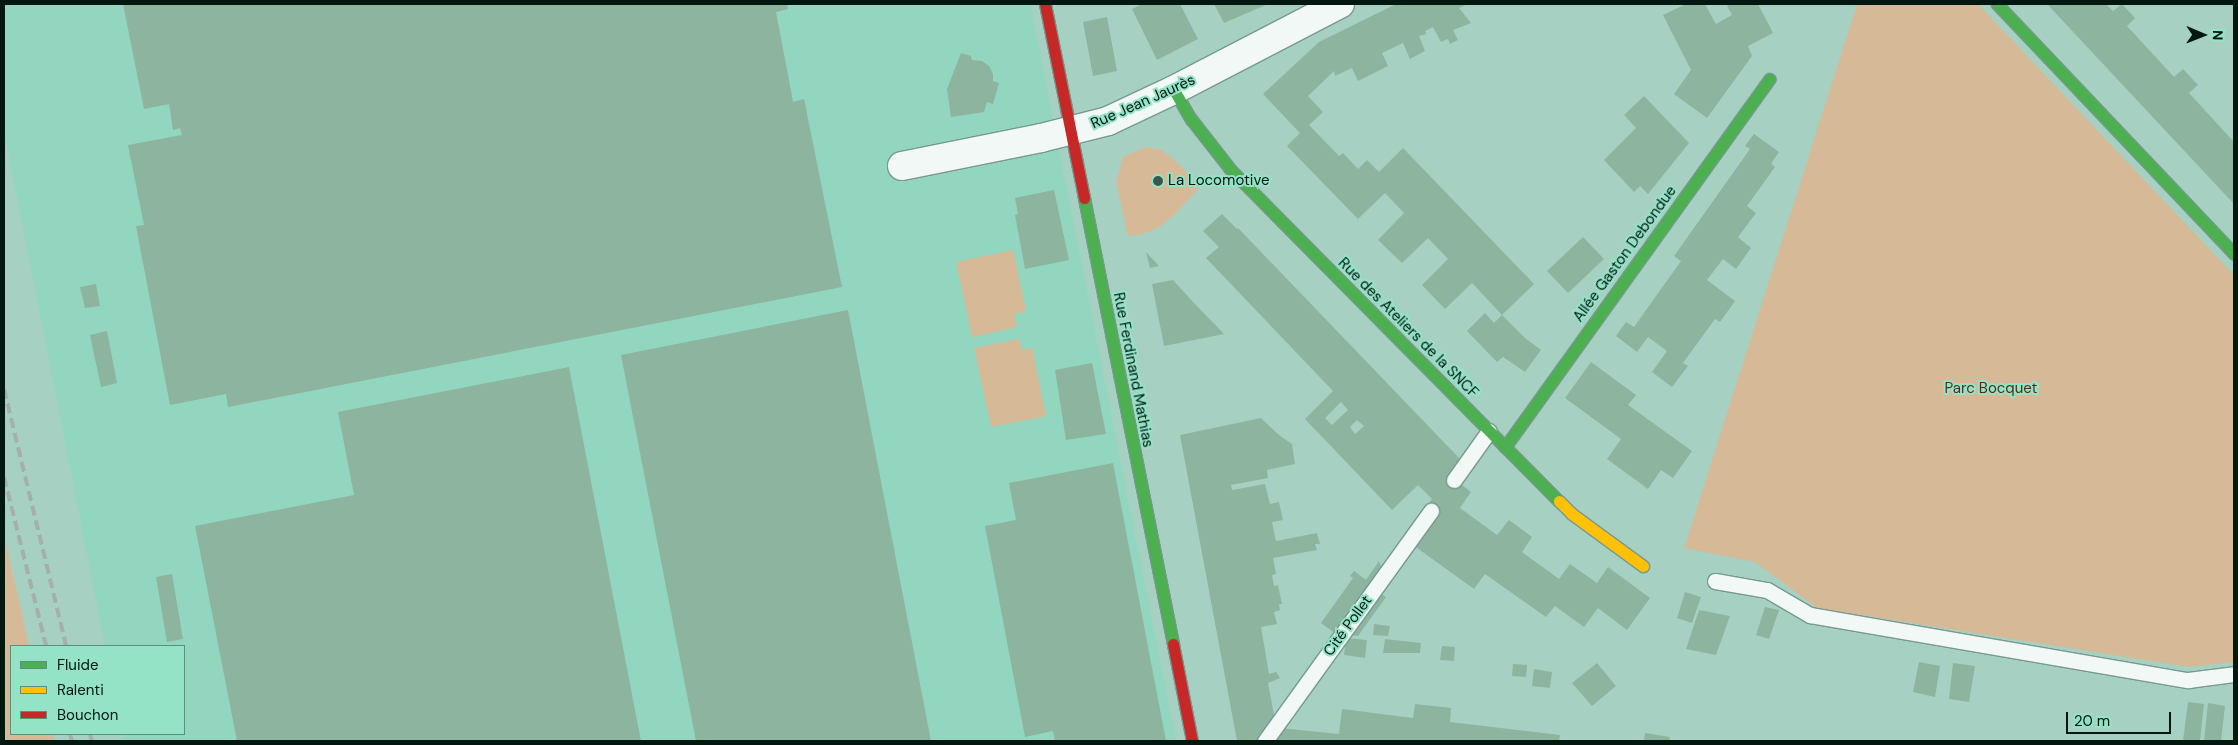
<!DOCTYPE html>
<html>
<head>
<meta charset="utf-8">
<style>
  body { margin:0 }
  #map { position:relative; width:2238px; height:745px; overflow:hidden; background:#a6d1c2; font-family:"DM Sans",sans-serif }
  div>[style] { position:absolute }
  .built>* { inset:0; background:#92d6bf }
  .green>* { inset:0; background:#d6b997 }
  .building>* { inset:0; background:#8db49f }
  .roads { filter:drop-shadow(1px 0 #77998e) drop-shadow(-1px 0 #77998e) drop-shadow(0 1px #77998e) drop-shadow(0 -1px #77998e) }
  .lane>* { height:15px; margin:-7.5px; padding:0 7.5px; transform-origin:7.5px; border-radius:7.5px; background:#f2f8f6 }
  .street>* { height:28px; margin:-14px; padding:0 14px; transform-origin:14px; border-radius:14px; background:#f2f8f6 }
  .fast>* { height:11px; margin:-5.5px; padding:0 5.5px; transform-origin:5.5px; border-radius:5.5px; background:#4caf50 }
  .slow>* { height:11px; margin:-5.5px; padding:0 5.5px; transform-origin:5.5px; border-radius:5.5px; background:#ffc107 }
  .jam>* { height:11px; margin:-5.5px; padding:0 5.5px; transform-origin:5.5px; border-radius:5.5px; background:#c62828 }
  .rail>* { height:4px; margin-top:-2px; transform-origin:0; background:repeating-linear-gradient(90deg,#a5afac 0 10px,transparent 0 15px) }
  .dots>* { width:14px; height:14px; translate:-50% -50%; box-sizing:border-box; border:2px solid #94e3c7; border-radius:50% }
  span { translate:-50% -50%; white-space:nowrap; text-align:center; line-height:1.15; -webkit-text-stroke:4px #94e3c7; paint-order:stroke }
  .street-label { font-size:15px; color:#011710 }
  .poi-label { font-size:15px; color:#011710 }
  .left { translate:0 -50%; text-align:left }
  .park-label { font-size:15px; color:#552d15 }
  .frame { position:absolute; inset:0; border:5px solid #011710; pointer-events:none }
  .legend { position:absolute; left:10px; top:645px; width:175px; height:90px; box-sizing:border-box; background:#94e3c7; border:1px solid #59917e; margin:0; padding:6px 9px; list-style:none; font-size:15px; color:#011710 }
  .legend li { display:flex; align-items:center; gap:10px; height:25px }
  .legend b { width:25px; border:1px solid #59917e }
  .north { position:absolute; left:2178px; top:10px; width:50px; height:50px; -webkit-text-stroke:4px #94e3c7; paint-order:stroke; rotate:91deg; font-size:14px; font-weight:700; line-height:20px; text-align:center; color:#011710 }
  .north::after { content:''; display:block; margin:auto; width:18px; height:22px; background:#011710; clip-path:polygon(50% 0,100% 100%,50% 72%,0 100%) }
  .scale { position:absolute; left:2066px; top:712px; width:105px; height:22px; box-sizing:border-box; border:2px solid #011710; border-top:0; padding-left:6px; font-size:15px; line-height:18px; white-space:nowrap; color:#011710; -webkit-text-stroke:4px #94e3c7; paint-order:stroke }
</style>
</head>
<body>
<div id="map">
  <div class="built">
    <i style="clip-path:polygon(4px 4px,1030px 4px,1176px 741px,124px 741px,123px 734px,184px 734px,184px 646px,105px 646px,4px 131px)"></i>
  </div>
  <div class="green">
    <i style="clip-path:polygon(1857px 4px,1978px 4px,2234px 275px,2234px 662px,2189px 667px,1817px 608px,1755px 562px,1684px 548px)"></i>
    <i style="clip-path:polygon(1145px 147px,1162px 150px,1182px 167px,1199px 188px,1176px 213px,1160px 227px,1143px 234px,1128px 236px,1116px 182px,1123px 157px)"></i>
    <i style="clip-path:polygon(1013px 250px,1026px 312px,1014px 314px,1017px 327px,972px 337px,956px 262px)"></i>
    <i style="clip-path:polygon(1019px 339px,1022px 350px,1032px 348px,1046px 416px,991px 427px,974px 348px)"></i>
    <i style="clip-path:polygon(4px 535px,29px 646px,11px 646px,11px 734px,53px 734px,55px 741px,4px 741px)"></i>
  </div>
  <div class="building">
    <i style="clip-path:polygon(123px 4px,787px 4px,788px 9px,776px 12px,789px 80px,793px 102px,804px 99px,842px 287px,228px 407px,226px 394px,170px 405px,136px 226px,144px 225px,128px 145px,182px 135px,180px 128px,173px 130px,169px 104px,144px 109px)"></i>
    <i style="clip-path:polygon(1142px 4px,1180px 4px,1198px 39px,1157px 60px,1132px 9px)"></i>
    <i style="clip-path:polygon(1214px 4px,1268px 4px,1224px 23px)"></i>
    <i style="clip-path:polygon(1396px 4px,1468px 4px,1459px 8px,1471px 23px,1453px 30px,1458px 40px,1450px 44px,1448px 39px,1441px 42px,1433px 27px,1425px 31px,1426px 34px,1419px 36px,1425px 51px,1410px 59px,1403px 43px,1382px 53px,1388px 66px,1358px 81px,1352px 68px,1335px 76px,1334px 71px,1308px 96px,1323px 112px,1309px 125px,1339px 156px,1343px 153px,1358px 169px,1367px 160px,1379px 172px,1403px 148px,1534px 284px,1502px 315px,1472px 283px,1445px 309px,1422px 285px,1448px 259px,1428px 238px,1402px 263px,1378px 240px,1404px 213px,1385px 193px,1358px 219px,1287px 146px,1300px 133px,1263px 94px,1319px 42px)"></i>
    <i style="clip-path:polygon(1686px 4px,1705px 4px,1716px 24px,1732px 15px,1727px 6px,1731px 4px,1758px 4px,1773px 33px,1748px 46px,1752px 56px,1707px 118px,1674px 94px,1691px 70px,1663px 15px)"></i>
    <i style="clip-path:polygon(2047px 4px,2106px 4px,2113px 11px,2122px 4px,2135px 18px,2127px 26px,2174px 77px,2183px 69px,2198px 85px,2189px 93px,2234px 142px,2234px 204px)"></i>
    <i style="clip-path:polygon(1107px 17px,1117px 71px,1093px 76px,1083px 22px)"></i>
    <i style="clip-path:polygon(961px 53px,971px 56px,972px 60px,982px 61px,989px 66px,993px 74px,993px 81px,999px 83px,993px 104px,987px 102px,984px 112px,951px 117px,947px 89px)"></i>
    <i style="clip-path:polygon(1644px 96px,1689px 143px,1648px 194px,1640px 186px,1634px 192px,1604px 160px,1636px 128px,1624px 115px)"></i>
    <i style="clip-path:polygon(1754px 134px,1779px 152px,1771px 164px,1775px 167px,1747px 206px,1756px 213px,1738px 237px,1751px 248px,1736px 269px,1723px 259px,1707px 280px,1735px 301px,1720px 322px,1715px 319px,1683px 363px,1688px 366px,1672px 387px,1652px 372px,1667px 351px,1648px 337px,1637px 352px,1616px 336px,1626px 322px,1634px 327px,1681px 261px,1674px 256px,1750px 149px,1745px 146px)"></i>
    <i style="clip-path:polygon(1054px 190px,1069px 260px,1025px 269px,1015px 215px,1018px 214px,1015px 198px)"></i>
    <i style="clip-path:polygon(evenodd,1222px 214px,1237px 229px,1238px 228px,1460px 459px,1458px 482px,1471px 492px,1460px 508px,1497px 535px,1509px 520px,1532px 537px,1522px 552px,1559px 579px,1570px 564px,1597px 583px,1608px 567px,1650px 598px,1627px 630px,1598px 608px,1584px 627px,1555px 606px,1546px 617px,1485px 574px,1474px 589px,1413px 545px,1426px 507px,1432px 499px,1418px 485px,1392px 510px,1305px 419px,1333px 391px,1206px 258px,1219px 247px,1203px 231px,1222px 214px,1341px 402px,1348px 410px,1332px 425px,1325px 418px,1341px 402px,1222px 214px,1357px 420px,1364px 426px,1355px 434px,1350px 427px,1357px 420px)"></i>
    <i style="clip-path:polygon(1583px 237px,1604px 259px,1568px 293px,1547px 271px)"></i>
    <i style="clip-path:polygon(1146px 252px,1159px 266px,1150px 268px)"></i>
    <i style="clip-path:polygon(1173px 280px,1194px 303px,1224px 334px,1164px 346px,1152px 284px)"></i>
    <i style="clip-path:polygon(96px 284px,100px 306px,85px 308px,80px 287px)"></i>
    <i style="clip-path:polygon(848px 310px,931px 741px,696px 741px,621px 355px)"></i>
    <i style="clip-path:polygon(1485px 313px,1494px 323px,1502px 315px,1525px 338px,1541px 350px,1525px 372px,1503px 357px,1497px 362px,1467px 331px)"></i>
    <i style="clip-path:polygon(107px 331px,117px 383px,101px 387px,90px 335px)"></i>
    <i style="clip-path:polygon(1591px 362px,1636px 395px,1628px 405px,1692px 451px,1673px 478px,1661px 470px,1648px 489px,1607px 459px,1621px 439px,1565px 398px)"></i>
    <i style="clip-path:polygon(1092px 363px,1106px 434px,1066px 440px,1055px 370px)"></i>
    <i style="clip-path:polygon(569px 367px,641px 741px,237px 741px,195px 526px,354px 495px,338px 412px)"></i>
    <i style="clip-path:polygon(1261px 418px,1279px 435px,1292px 444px,1295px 464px,1267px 470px,1268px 478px,1231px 485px,1232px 490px,1265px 484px,1270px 504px,1279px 502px,1283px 520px,1272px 522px,1276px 541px,1317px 533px,1320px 544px,1315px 544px,1317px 550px,1273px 558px,1276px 574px,1272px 575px,1274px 586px,1278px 585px,1282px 604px,1279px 604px,1280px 610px,1274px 612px,1277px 624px,1261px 627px,1269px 674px,1276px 672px,1280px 678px,1268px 683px,1275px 720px,1260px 741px,1237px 741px,1180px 435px)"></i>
    <i style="clip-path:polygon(1113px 463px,1166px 741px,1055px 741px,1053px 731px,1025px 737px,985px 526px,1016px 520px,1009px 483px)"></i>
    <i style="clip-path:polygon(1379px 561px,1382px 569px,1336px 634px,1321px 623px,1353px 578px,1350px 576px,1354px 571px,1366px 580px)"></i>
    <i style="clip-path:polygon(172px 574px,183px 639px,167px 642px,156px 577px)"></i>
    <i style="clip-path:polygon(1685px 592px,1701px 597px,1692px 623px,1677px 618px)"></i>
    <i style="clip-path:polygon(1379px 593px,1386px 597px,1358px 636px,1348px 635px)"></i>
    <i style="clip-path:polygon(1765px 607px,1779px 610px,1769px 639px,1756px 635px)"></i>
    <i style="clip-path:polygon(1699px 610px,1730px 616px,1716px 655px,1686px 649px)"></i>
    <i style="clip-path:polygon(1374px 624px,1390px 626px,1388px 636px,1373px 635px)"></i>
    <i style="clip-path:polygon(1346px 638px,1367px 640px,1365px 658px,1344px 655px)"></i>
    <i style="clip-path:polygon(1385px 639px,1421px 643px,1420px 653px,1383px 653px)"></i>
    <i style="clip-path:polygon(1442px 646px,1455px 647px,1454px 661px,1440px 660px)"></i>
    <i style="clip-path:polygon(1919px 662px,1940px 666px,1935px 697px,1913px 692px)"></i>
    <i style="clip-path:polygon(1597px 663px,1616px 686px,1592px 706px,1572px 683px)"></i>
    <i style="clip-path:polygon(1953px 663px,1975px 666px,1969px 702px,1949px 699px)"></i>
    <i style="clip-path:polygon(1513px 664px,1527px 665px,1526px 677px,1512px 676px)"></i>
    <i style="clip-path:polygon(1534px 669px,1552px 672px,1550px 688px,1532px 686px)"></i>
    <i style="clip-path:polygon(2188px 702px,2204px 704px,2200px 741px,2183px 741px)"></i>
    <i style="clip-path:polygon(2208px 703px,2225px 706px,2221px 741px,2204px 741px)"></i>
    <i style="clip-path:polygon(1415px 704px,1451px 708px,1450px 722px,1560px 735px,1559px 741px,1270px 741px,1280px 728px,1339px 734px,1342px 709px,1413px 718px)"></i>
    <i style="clip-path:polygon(1645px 733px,1670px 737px,1669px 741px,1644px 741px)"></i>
  </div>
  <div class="roads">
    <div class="lane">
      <i style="left:1454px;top:480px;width:60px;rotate:-54.5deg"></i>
      <i style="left:1715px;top:581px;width:53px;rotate:9.8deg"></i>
      <i style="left:1767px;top:590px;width:50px;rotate:30.2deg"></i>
      <i style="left:1810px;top:615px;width:384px;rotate:9.8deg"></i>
      <i style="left:2188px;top:680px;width:46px;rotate:-7.4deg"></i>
      <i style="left:1265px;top:741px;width:284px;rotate:-54.2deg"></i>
    </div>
    <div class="street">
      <i style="left:902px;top:166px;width:142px;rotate:-11.4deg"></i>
      <i style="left:1041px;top:138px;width:69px;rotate:-14.2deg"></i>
      <i style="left:1108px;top:121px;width:73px;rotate:-25.2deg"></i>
      <i style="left:1174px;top:90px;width:187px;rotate:-27.4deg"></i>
    </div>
    <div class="fast">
      <i style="left:1997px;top:4px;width:344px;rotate:46.5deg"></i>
      <i style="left:1174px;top:90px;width:34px;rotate:60deg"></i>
      <i style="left:1191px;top:119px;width:63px;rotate:52deg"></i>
      <i style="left:1230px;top:169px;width:467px;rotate:45.3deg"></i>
      <i style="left:1084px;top:198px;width:455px;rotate:78.7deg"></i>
      <i style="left:1505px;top:447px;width:453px;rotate:-54.3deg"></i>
    </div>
    <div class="slow">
      <i style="left:1559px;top:501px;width:18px;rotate:45deg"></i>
      <i style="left:1572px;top:514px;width:88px;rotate:36.2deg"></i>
    </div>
    <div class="jam">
      <i style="left:1045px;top:4px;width:198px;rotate:78.6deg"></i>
      <i style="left:1173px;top:644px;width:99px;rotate:78.9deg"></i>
    </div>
  </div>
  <div class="rail">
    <i style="left:4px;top:389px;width:264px;rotate:76.4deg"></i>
    <i style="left:4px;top:477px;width:174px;rotate:76deg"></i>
    <i style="left:70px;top:734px;width:7px;rotate:74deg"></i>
    <i style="left:90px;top:734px;width:7px;rotate:74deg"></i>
  </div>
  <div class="dots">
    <i style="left:1158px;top:181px;background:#3b584e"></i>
  </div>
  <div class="street-label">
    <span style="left:1143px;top:102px;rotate:-24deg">Rue Jean Jaurès</span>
    <span style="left:1625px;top:254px;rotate:-54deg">Allée Gaston Debondue</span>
    <span style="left:1408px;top:328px;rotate:45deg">Rue des Ateliers de la SNCF</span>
    <span style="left:1133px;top:370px;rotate:79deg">Rue Ferdinand Mathias</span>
    <span style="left:1348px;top:626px;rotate:-54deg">Cité Pollet</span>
  </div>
  <div class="poi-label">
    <span class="left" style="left:1168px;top:181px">La Locomotive</span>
  </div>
  <div class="park-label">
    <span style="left:1991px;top:389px">Parc Bocquet</span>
  </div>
  <div class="frame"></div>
  <ul class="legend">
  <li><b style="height:6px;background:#4caf50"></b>Fluide</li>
  <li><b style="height:6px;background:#ffc107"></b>Ralenti</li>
  <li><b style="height:6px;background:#c62828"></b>Bouchon</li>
  </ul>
  <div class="north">N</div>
  <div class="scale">20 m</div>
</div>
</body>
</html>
